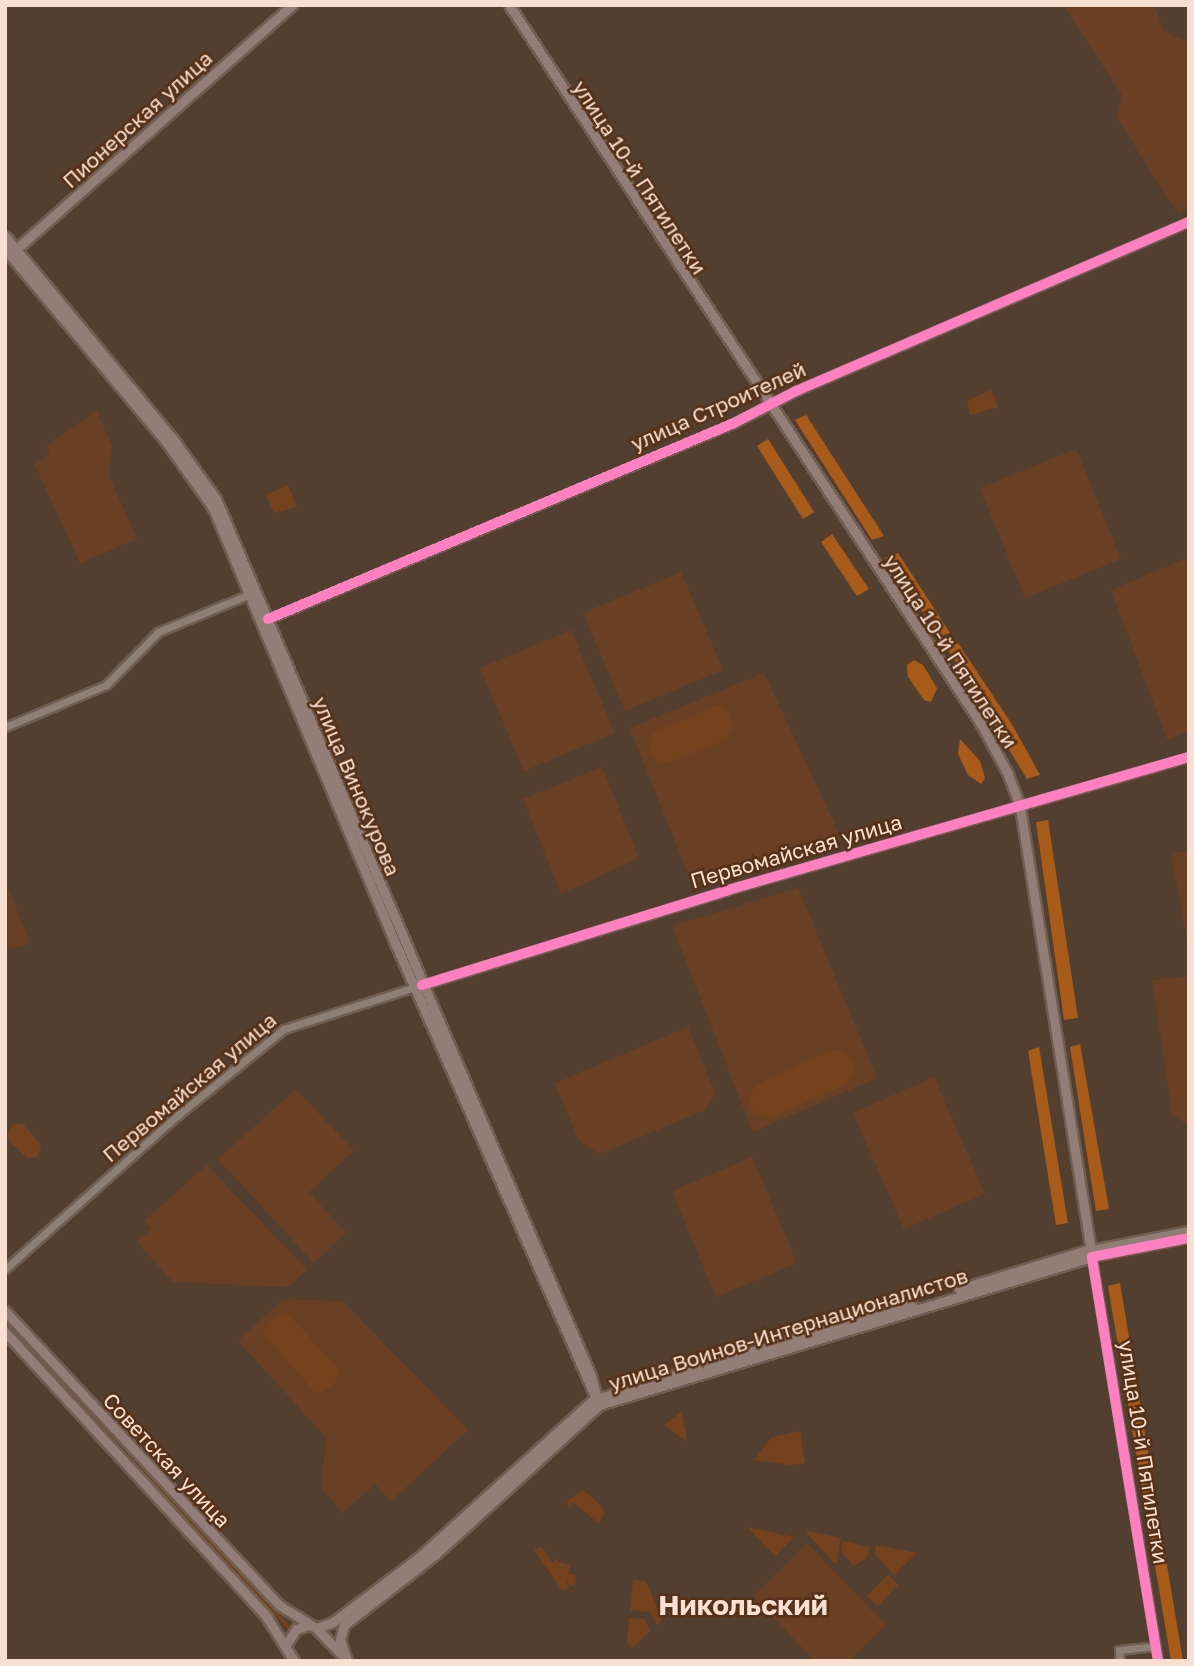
<!DOCTYPE html>
<html>
<head>
<meta charset="utf-8">
<style>
  body { margin:0 }
  #map { position:relative; width:1194px; height:1666px; overflow:hidden; background:#533f30; font-family:"Golos Text",sans-serif }
  div>[style] { position:absolute }
  .built>* { inset:0; background:#694023 }
  .green>* { inset:0; background:#74421d }
  .forest>* { inset:0; background:#a95c1a }
  .roads { filter:drop-shadow(2px 0 #705e51) drop-shadow(-2px 0 #705e51) drop-shadow(0 2px #705e51) drop-shadow(0 -2px #705e51) }
  .minor>* { height:7px; margin:-3.5px; padding:0 3.5px; transform-origin:3.5px; border-radius:3.5px; background:#8e7f75 }
  .major>* { height:9px; margin:-4.5px; padding:0 4.5px; transform-origin:4.5px; border-radius:4.5px; background:#937e77 }
  .cycleway>* { height:10px; margin:-5px; padding:0 5px; transform-origin:5px; border-radius:5px; background:#ff80c0 }
  span { translate:-50% -50%; white-space:nowrap; text-align:center; line-height:1.15; -webkit-text-stroke:5px #563117; paint-order:stroke }
  .street-label { font-size:21px; color:#f7e0d1 }
  .district-label { font-size:28px; color:#f7e0d1; font-weight:700 }
  .frame { position:absolute; inset:0; border:7px solid #f7e0d1; pointer-events:none }
</style>
</head>
<body>
<div id="map">
  <div class="built">
    <i style="clip-path:polygon(1063px 5px,1154px 5px,1164px 31px,1189px 43px,1189px 208px,1178px 214px,1117px 118px,1122px 95px)"></i>
    <i style="clip-path:polygon(97px 411px,112px 446px,109px 476px,137px 539px,80px 563px,35px 465px,50px 453px,46px 446px)"></i>
    <i style="clip-path:polygon(1076px 449px,1121px 559px,1025px 598px,980px 488px)"></i>
    <i style="clip-path:polygon(1189px 557px,1189px 732px,1167px 739px,1111px 590px)"></i>
    <i style="clip-path:polygon(681px 572px,723px 670px,625px 711px,583px 613px)"></i>
    <i style="clip-path:polygon(571px 630px,615px 733px,524px 771px,480px 668px)"></i>
    <i style="clip-path:polygon(764px 673px,841px 838px,692px 884px,630px 728px)"></i>
    <i style="clip-path:polygon(602px 767px,639px 858px,561px 894px,523px 799px)"></i>
    <i style="clip-path:polygon(1189px 851px,1189px 951px,1171px 853px)"></i>
    <i style="clip-path:polygon(5px 880px,30px 943px,17px 947px,5px 948px)"></i>
    <i style="clip-path:polygon(798px 888px,877px 1078px,753px 1132px,672px 926px)"></i>
    <i style="clip-path:polygon(1189px 976px,1189px 1127px,1172px 1113px,1152px 980px)"></i>
    <i style="clip-path:polygon(688px 1027px,715px 1093px,705px 1110px,600px 1154px,579px 1141px,555px 1083px)"></i>
    <i style="clip-path:polygon(934px 1077px,985px 1194px,904px 1229px,853px 1113px)"></i>
    <i style="clip-path:polygon(296px 1089px,354px 1151px,309px 1192px,346px 1233px,314px 1263px,218px 1159px)"></i>
    <i style="clip-path:polygon(752px 1157px,797px 1263px,716px 1297px,672px 1191px)"></i>
    <i style="clip-path:polygon(207px 1165px,307px 1270px,288px 1287px,173px 1282px,137px 1242px,151px 1229px,144px 1221px)"></i>
    <i style="clip-path:polygon(283px 1299px,343px 1301px,468px 1430px,391px 1501px,375px 1484px,343px 1513px,321px 1488px,326px 1437px,238px 1341px)"></i>
    <i style="clip-path:polygon(807px 1543px,886px 1625px,849px 1661px,815px 1661px,753px 1596px)"></i>
  </div>
  <div class="green">
    <i style="clip-path:polygon(991px 390px,998px 407px,970px 415px,967px 401px)"></i>
    <i style="clip-path:polygon(288px 485px,297px 507px,274px 513px,266px 495px)"></i>
    <i style="clip-path:polygon(718px 705px,728px 711px,734px 727px,727px 739px,669px 763px,659px 763px,651px 756px,648px 740px,655px 731px)"></i>
    <i style="clip-path:polygon(834px 1049px,844px 1051px,853px 1062px,854px 1073px,847px 1084px,771px 1118px,754px 1113px,748px 1100px,755px 1085px)"></i>
    <i style="clip-path:polygon(14px 1124px,23px 1124px,41px 1145px,38px 1157px,27px 1158px,9px 1141px,7px 1133px)"></i>
    <i style="clip-path:polygon(286px 1312px,339px 1369px,336px 1382px,323px 1392px,315px 1392px,263px 1334px,270px 1320px)"></i>
    <i style="clip-path:polygon(5px 1320px,119px 1443px,116px 1446px,5px 1325px)"></i>
    <i style="clip-path:polygon(681px 1412px,686px 1432px,686px 1442px,664px 1425px)"></i>
    <i style="clip-path:polygon(800px 1431px,805px 1463px,790px 1465px,754px 1460px,772px 1437px)"></i>
    <i style="clip-path:polygon(128px 1454px,291px 1627px,288px 1629px,126px 1456px)"></i>
    <i style="clip-path:polygon(583px 1490px,601px 1505px,605px 1513px,598px 1523px,573px 1502px,569px 1507px,567px 1501px)"></i>
    <i style="clip-path:polygon(747px 1527px,794px 1537px,775px 1556px)"></i>
    <i style="clip-path:polygon(808px 1531px,841px 1538px,836px 1564px,806px 1533px)"></i>
    <i style="clip-path:polygon(843px 1541px,870px 1547px,867px 1558px,854px 1566px,841px 1552px)"></i>
    <i style="clip-path:polygon(876px 1545px,917px 1553px,894px 1575px,875px 1554px)"></i>
    <i style="clip-path:polygon(542px 1547px,552px 1562px,559px 1559px,556px 1566px,559px 1562px,570px 1565px,568px 1574px,576px 1575px,575px 1584px,570px 1586px,565px 1577px,569px 1588px,562px 1590px,534px 1550px)"></i>
    <i style="clip-path:polygon(888px 1575px,898px 1585px,878px 1606px,867px 1596px)"></i>
    <i style="clip-path:polygon(633px 1580px,646px 1581px,662px 1620px,657px 1625px,650px 1612px,630px 1610px)"></i>
    <i style="clip-path:polygon(629px 1618px,645px 1619px,650px 1631px,632px 1648px,627px 1643px)"></i>
  </div>
  <div class="forest">
    <i style="clip-path:polygon(806px 415px,884px 536px,872px 540px,795px 420px)"></i>
    <i style="clip-path:polygon(768px 439px,814px 512px,803px 519px,757px 446px)"></i>
    <i style="clip-path:polygon(832px 534px,869px 589px,857px 596px,821px 542px)"></i>
    <i style="clip-path:polygon(898px 553px,950px 633px,939px 636px,885px 558px)"></i>
    <i style="clip-path:polygon(958px 643px,1013px 726px,1040px 775px,1027px 779px,947px 648px)"></i>
    <i style="clip-path:polygon(914px 660px,923px 665px,937px 688px,931px 702px,924px 700px,908px 677px,907px 665px)"></i>
    <i style="clip-path:polygon(960px 739px,980px 761px,985px 778px,981px 784px,968px 775px,958px 754px)"></i>
    <i style="clip-path:polygon(1048px 820px,1078px 1018px,1064px 1020px,1036px 822px)"></i>
    <i style="clip-path:polygon(1080px 1044px,1109px 1209px,1096px 1211px,1070px 1047px)"></i>
    <i style="clip-path:polygon(1039px 1047px,1068px 1223px,1056px 1225px,1028px 1051px)"></i>
    <i style="clip-path:polygon(1120px 1283px,1183px 1661px,1171px 1661px,1108px 1286px)"></i>
  </div>
  <div class="roads">
    <div class="minor">
      <i style="left:268px;top:619px;width:506px;rotate:-22.81deg"></i>
      <i style="left:734px;top:423px;width:70px;rotate:-27.3deg"></i>
      <i style="left:796px;top:391px;width:428px;rotate:-23.3deg"></i>
      <i style="left:5px;top:727px;width:109px;rotate:-22.6deg"></i>
      <i style="left:106px;top:685px;width:74px;rotate:-45.5deg"></i>
      <i style="left:158px;top:632px;width:100px;rotate:-22.4deg"></i>
      <i style="left:422px;top:985px;width:320px;rotate:-17.2deg"></i>
      <i style="left:728px;top:890px;width:480px;rotate:-16.1deg"></i>
      <i style="left:1091px;top:1249px;width:100px;rotate:-11deg"></i>
      <i style="left:5px;top:1269px;width:232px;rotate:-41.7deg"></i>
      <i style="left:178px;top:1115px;width:136px;rotate:-39.1deg"></i>
      <i style="left:284px;top:1029px;width:138px;rotate:-17.8deg"></i>
      <i style="left:1120px;top:1661px;width:11px;rotate:-95deg"></i>
      <i style="left:1119px;top:1650px;width:37px;rotate:-6deg"></i>
      <i style="left:1158px;top:1661px;width:409px;rotate:-99.3deg"></i>
      <i style="left:1092px;top:1257px;width:99px;rotate:-11.1deg"></i>
    </div>
    <div class="major">
      <i style="left:5px;top:236px;width:264px;rotate:50.4deg"></i>
      <i style="left:173px;top:439px;width:74px;rotate:54.4deg"></i>
      <i style="left:216px;top:499px;width:954px;rotate:66.85deg"></i>
      <i style="left:591px;top:1376px;width:30px;rotate:75deg"></i>
      <i style="left:5px;top:249px;width:253px;rotate:50.1deg"></i>
      <i style="left:167px;top:443px;width:80px;rotate:54.7deg"></i>
      <i style="left:213px;top:508px;width:472px;rotate:67.3deg"></i>
      <i style="left:395px;top:943px;width:505px;rotate:66.18deg"></i>
      <i style="left:13px;top:252px;width:373px;rotate:-41.5deg"></i>
      <i style="left:959px;top:1289px;width:138px;rotate:-16.9deg"></i>
      <i style="left:5px;top:1311px;width:402px;rotate:47deg"></i>
      <i style="left:279px;top:1605px;width:44px;rotate:31.9deg"></i>
      <i style="left:316px;top:1628px;width:39px;rotate:46deg"></i>
      <i style="left:5px;top:1332px;width:386px;rotate:47.4deg"></i>
      <i style="left:266px;top:1616px;width:53px;rotate:58.1deg"></i>
      <i style="left:316px;top:1628px;width:18px;rotate:-19deg"></i>
      <i style="left:333px;top:1622px;width:105px;rotate:-36.9deg"></i>
      <i style="left:417px;top:1559px;width:237px;rotate:-42.1deg"></i>
      <i style="left:593px;top:1400px;width:333px;rotate:-16.9deg"></i>
      <i style="left:286px;top:1645px;width:19px;rotate:-58deg"></i>
      <i style="left:296px;top:1629px;width:14px;rotate:-17deg"></i>
      <i style="left:347px;top:1661px;width:22px;rotate:-108deg"></i>
      <i style="left:340px;top:1640px;width:16px;rotate:-75deg"></i>
      <i style="left:344px;top:1625px;width:116px;rotate:-37.7deg"></i>
      <i style="left:436px;top:1554px;width:221px;rotate:-42.4deg"></i>
      <i style="left:599px;top:1405px;width:515px;rotate:-16.71deg"></i>
      <i style="left:1092px;top:1257px;width:457px;rotate:-99.1deg"></i>
      <i style="left:1020px;top:806px;width:34px;rotate:-111deg"></i>
      <i style="left:1008px;top:774px;width:57px;rotate:-118.4deg"></i>
      <i style="left:981px;top:724px;width:860px;rotate:-123.28deg"></i>
    </div>
  </div>
  <div class="cycleway">
    <i style="left:268px;top:619px;width:506px;rotate:-22.81deg"></i>
    <i style="left:734px;top:423px;width:70px;rotate:-27.3deg"></i>
    <i style="left:796px;top:391px;width:428px;rotate:-23.3deg"></i>
    <i style="left:422px;top:985px;width:320px;rotate:-17.2deg"></i>
    <i style="left:728px;top:890px;width:480px;rotate:-16.1deg"></i>
    <i style="left:1158px;top:1661px;width:409px;rotate:-99.3deg"></i>
    <i style="left:1092px;top:1257px;width:99px;rotate:-11.1deg"></i>
  </div>
  <div class="street-label">
    <span style="left:137px;top:119px;rotate:-42deg">Пионерская улица</span>
    <span style="left:640px;top:177px;rotate:57deg">улица 10-й Пятилетки</span>
    <span style="left:718px;top:406px;rotate:-24deg">улица Строителей</span>
    <span style="left:951px;top:651px;rotate:57deg">улица 10-й Пятилетки</span>
    <span style="left:357px;top:786px;rotate:67deg">улица Винокурова</span>
    <span style="left:796px;top:851px;rotate:-16deg">Первомайская улица</span>
    <span style="left:189px;top:1087px;rotate:-40deg">Первомайская улица</span>
    <span style="left:788px;top:1329px;rotate:-17deg">улица Воинов-Интернационалистов</span>
    <span style="left:1144px;top:1452px;rotate:81deg">улица 10-й Пятилетки</span>
    <span style="left:167px;top:1460px;rotate:47deg">Советская улица</span>
  </div>
  <div class="district-label">
    <span style="left:743px;top:1605px">Никольский</span>
  </div>
  <div class="frame"></div>
</div>
</body>
</html>
